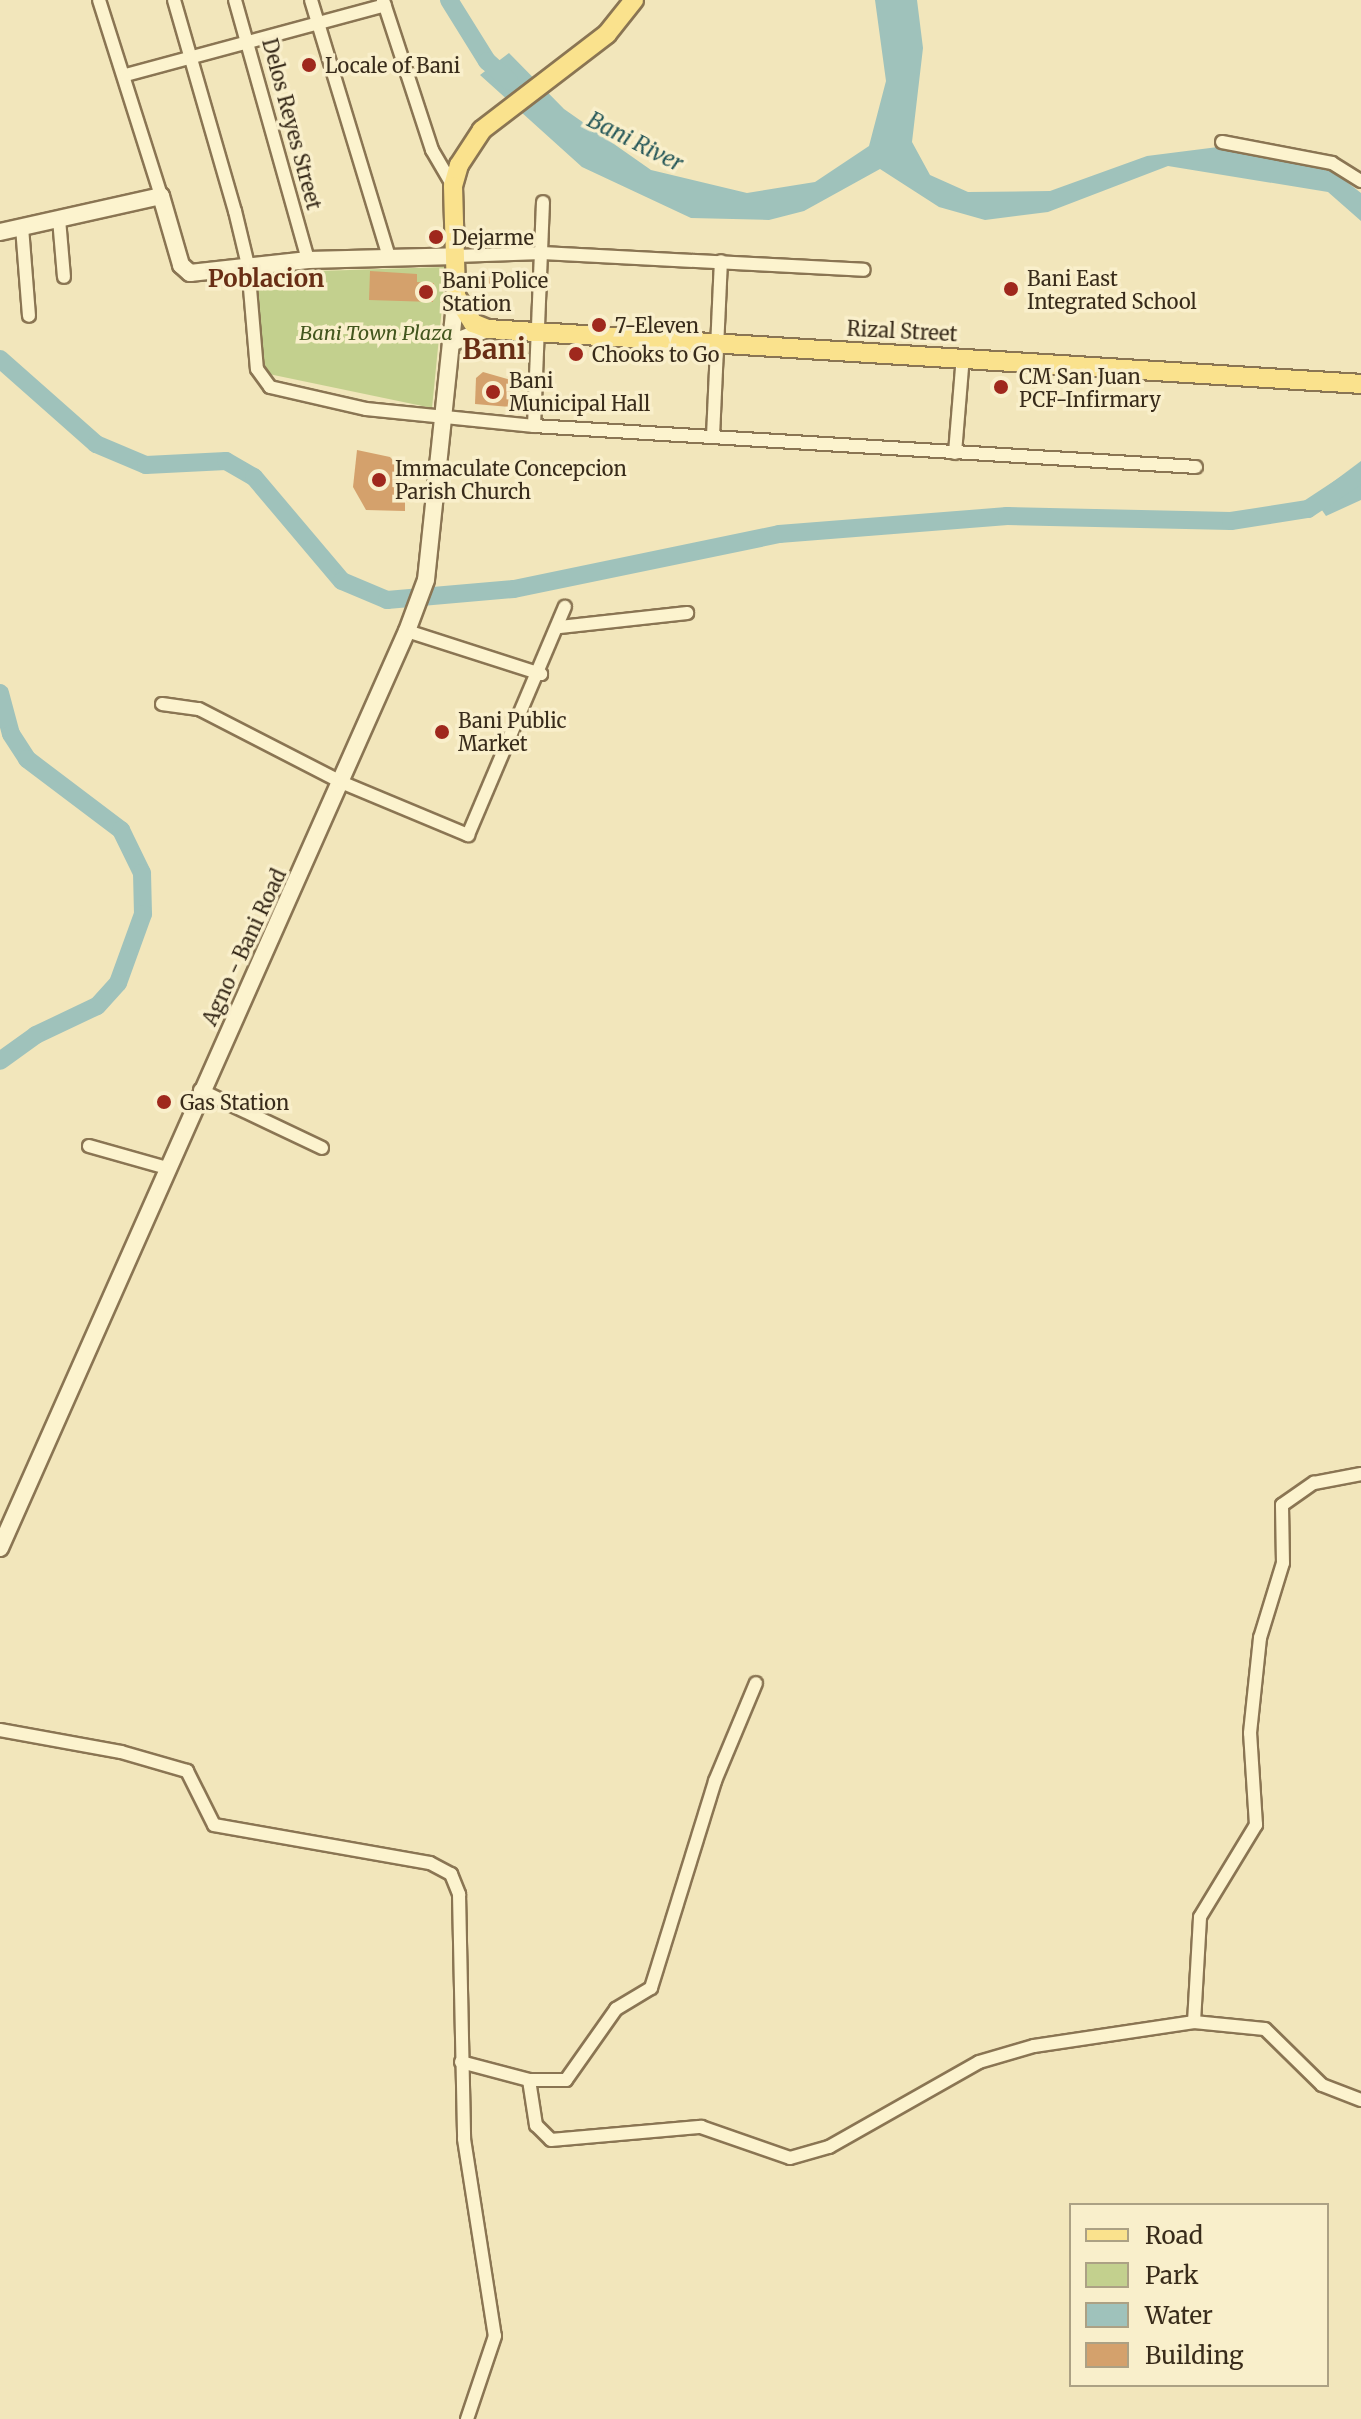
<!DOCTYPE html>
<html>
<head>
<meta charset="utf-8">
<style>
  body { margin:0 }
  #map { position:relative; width:1361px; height:2419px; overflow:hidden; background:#f2e6bb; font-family:Merriweather,serif }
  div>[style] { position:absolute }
  .green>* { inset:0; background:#c3d08e }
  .water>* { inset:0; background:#9fc2bb }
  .river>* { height:18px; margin:-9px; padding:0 9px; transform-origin:9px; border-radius:9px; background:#9fc2bb }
  .building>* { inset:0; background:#d4a16c }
  .roads { filter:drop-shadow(2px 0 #8a7553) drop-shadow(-2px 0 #8a7553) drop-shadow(0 2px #8a7553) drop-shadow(0 -2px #8a7553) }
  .street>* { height:12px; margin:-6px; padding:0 6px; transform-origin:6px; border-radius:6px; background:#fcf3ce }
  .secondary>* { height:16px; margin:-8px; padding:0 8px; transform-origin:8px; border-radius:8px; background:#fcf3ce }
  .primary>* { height:18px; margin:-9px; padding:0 9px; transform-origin:9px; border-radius:9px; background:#fae28d }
  .dots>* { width:22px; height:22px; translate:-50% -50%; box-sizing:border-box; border:4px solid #f9efcb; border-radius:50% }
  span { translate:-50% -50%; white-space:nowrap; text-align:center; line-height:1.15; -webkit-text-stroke:7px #f9efcb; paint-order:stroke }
  .poi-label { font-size:20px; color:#382b1a }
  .left { translate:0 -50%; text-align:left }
  .street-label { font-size:20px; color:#382b1a }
  .park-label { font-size:20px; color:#43561e; font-style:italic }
  .water-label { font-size:22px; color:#275859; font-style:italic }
  .quarter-label { font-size:24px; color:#692e15; font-weight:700 }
  .district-label { font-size:28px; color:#692e15; font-weight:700 }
  .legend { position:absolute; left:1069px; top:2203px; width:260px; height:184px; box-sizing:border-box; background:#f9efcb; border:2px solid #aca184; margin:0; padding:10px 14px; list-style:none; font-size:24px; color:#382b1a }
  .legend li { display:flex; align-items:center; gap:16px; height:40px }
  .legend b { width:40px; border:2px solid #aca184 }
</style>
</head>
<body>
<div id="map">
  <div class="green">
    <i style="clip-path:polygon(446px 267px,432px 408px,264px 373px,253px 273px)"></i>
    <i style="clip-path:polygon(475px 339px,517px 341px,517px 348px,506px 360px,487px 359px)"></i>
  </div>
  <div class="water">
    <i style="clip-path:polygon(875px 0,917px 0,923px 48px,912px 142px,930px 175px,968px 192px,1050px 191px,1147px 156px,1218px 147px,1334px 172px,1361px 193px,1361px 221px,1328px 192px,1168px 166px,1048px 212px,985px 220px,939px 207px,880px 169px,804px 211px,769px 220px,691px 218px,582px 167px,480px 75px,509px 53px,564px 109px,651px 170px,747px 193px,815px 182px,869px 146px,886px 81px)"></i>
    <i style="clip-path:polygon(1361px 461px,1361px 500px,1326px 516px,1313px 497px)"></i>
  </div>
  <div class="river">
    <i style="left:449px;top:0;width:72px;rotate:58.1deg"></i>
    <i style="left:487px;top:61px;width:30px;rotate:42deg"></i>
    <i style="left:0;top:359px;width:128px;rotate:41.5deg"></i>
    <i style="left:96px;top:444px;width:54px;rotate:22.8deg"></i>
    <i style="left:146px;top:465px;width:80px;rotate:-2.9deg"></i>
    <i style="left:226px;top:461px;width:32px;rotate:30deg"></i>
    <i style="left:254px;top:477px;width:136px;rotate:49.8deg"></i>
    <i style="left:342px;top:581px;width:49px;rotate:22.9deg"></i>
    <i style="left:387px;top:600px;width:127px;rotate:-5deg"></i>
    <i style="left:514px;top:589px;width:271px;rotate:-11.7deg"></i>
    <i style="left:779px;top:534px;width:229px;rotate:-4.5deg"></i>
    <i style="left:1007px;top:516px;width:224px;rotate:1.3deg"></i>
    <i style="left:1231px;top:521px;width:78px;rotate:-8.9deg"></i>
    <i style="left:1308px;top:509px;width:64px;rotate:-33.4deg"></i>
    <i style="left:0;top:693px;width:42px;rotate:75deg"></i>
    <i style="left:11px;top:734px;width:30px;rotate:57deg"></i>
    <i style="left:27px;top:759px;width:118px;rotate:37.1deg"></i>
    <i style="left:121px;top:830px;width:48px;rotate:64deg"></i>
    <i style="left:142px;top:873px;width:41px;rotate:88.6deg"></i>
    <i style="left:143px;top:914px;width:73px;rotate:109.9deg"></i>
    <i style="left:118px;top:983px;width:31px;rotate:132deg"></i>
    <i style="left:97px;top:1006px;width:68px;rotate:154.6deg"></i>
    <i style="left:36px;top:1035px;width:44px;rotate:144.2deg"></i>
  </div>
  <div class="building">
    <i style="clip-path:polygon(370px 271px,417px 274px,417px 282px,434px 283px,433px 302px,369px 300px)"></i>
    <i style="clip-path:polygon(490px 271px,517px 274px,515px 289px,489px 287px)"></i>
    <i style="clip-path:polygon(483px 372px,511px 380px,510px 407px,475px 404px,476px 378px)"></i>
    <i style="clip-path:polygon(357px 450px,390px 457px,405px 473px,405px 511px,366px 510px,353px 487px)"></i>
  </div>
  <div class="roads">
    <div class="street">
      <i style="left:99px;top:0;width:206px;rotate:72.4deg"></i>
      <i style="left:174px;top:0;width:220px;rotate:73.9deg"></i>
      <i style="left:235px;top:211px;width:56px;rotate:76.5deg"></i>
      <i style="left:248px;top:265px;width:104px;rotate:85.1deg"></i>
      <i style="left:257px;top:369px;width:22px;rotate:54deg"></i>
      <i style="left:270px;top:387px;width:98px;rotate:12.9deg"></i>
      <i style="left:366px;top:409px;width:169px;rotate:5.8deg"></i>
      <i style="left:534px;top:426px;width:663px;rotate:3.54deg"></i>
      <i style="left:235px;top:0;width:270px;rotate:74.3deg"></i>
      <i style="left:311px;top:0;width:269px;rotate:73.1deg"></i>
      <i style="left:383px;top:0;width:158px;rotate:71.9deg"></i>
      <i style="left:432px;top:150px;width:42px;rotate:59.7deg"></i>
      <i style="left:126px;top:75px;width:268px;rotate:-15.1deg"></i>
      <i style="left:1222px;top:142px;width:112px;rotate:10.8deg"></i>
      <i style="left:1332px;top:163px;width:34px;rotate:32deg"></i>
      <i style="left:59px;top:219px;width:58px;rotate:85.1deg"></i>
      <i style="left:22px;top:227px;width:89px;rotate:85.5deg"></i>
      <i style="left:456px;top:256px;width:86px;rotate:-2deg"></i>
      <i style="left:542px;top:253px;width:322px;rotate:3deg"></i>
      <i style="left:534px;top:426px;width:224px;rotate:-87.7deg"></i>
      <i style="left:713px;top:436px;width:175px;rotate:-87.4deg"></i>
      <i style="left:955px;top:453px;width:97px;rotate:-85.3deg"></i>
      <i style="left:560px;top:627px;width:128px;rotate:-6.3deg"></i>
      <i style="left:407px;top:631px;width:141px;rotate:17.8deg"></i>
      <i style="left:162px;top:704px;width:37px;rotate:8deg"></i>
      <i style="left:199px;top:709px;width:160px;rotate:27.2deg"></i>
      <i style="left:341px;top:782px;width:138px;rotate:22.7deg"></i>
      <i style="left:468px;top:835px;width:248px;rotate:-67deg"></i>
      <i style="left:200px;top:1090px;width:135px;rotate:25.4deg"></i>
      <i style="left:89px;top:1146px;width:81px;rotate:15.8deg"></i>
      <i style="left:0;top:1730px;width:123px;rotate:10.3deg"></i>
      <i style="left:121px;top:1752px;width:69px;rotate:16.1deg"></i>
      <i style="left:187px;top:1771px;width:60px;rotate:63.4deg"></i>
      <i style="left:214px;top:1825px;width:219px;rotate:10deg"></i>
      <i style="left:430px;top:1863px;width:24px;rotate:28deg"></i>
      <i style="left:451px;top:1874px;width:22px;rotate:68deg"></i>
      <i style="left:459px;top:1894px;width:245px;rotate:88.8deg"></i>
      <i style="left:464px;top:2139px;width:199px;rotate:81.1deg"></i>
      <i style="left:495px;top:2336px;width:88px;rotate:108.6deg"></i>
      <i style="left:1194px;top:2022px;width:105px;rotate:-86.7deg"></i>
      <i style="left:1200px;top:1917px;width:108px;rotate:-58.7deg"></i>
      <i style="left:1256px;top:1825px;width:92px;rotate:-93.7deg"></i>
      <i style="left:1250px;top:1733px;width:96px;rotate:-84deg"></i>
      <i style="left:1260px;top:1638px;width:78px;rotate:-73deg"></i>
      <i style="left:1283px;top:1563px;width:58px;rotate:-91deg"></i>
      <i style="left:1282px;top:1505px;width:39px;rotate:-35deg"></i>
      <i style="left:1314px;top:1483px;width:48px;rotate:-10.8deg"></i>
      <i style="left:461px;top:2062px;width:70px;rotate:14.8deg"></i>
      <i style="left:529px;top:2080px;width:37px"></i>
      <i style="left:566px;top:2080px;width:87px;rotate:-54.8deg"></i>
      <i style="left:616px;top:2009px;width:41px;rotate:-31deg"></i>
      <i style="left:651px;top:1988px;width:217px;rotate:-72.8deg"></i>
      <i style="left:715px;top:1781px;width:106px;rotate:-67.3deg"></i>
      <i style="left:529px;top:2080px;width:46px;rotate:81.2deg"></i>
      <i style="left:536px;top:2125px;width:21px;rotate:45deg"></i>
      <i style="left:551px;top:2140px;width:151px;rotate:-5deg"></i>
      <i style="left:701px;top:2127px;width:94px;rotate:19.2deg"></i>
      <i style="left:790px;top:2158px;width:41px;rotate:-15.8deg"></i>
      <i style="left:829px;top:2147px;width:172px;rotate:-29.5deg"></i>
      <i style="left:979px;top:2062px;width:57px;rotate:-16.2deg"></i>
      <i style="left:1034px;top:2046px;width:162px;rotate:-8.5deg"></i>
      <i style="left:1194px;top:2022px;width:71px;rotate:5.6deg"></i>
      <i style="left:1265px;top:2029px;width:80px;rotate:44.5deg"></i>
      <i style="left:1322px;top:2085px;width:42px;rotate:21deg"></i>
    </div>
    <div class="secondary">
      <i style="left:0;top:232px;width:165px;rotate:-12.6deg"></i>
      <i style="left:161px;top:196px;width:72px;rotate:73.8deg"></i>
      <i style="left:181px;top:265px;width:12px;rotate:42deg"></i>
      <i style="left:190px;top:273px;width:119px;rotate:-6.3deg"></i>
      <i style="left:308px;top:260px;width:148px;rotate:-1.5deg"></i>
      <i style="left:451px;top:343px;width:40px;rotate:-21deg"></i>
      <i style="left:0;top:1548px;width:1003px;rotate:-66.07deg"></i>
      <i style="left:407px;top:631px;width:54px;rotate:-69.6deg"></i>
      <i style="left:426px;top:580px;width:286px;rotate:-84deg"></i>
    </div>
    <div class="primary">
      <i style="left:634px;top:0;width:43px;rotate:128.5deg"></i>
      <i style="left:607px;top:34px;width:158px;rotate:142.5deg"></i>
      <i style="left:482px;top:130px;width:42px;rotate:123.3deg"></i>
      <i style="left:459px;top:165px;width:22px;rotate:106deg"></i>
      <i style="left:453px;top:186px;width:110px;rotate:88.4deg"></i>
      <i style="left:456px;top:296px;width:32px;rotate:58deg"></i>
      <i style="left:473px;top:323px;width:16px;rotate:22deg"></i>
      <i style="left:488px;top:329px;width:875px;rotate:3.6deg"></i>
    </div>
  </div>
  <div class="dots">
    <i style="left:309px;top:65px;background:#9f281d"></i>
    <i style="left:436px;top:237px;background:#9f281d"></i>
    <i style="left:1011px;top:289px;background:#9f281d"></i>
    <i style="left:426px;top:292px;background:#9f281d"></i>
    <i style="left:599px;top:325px;background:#9f281d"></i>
    <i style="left:576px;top:354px;background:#9f281d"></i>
    <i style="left:1001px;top:387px;background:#9f281d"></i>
    <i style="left:493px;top:392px;background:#9f281d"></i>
    <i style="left:379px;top:480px;background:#9f281d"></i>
    <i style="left:442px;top:732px;background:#9f281d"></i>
    <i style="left:164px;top:1102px;background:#9f281d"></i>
  </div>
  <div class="poi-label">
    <span class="left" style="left:325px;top:65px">Locale of Bani</span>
    <span class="left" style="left:452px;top:237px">Dejarme</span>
    <span class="left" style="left:1027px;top:290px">Bani East<br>Integrated School</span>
    <span class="left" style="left:442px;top:292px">Bani Police<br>Station</span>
    <span class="left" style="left:615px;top:325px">7-Eleven</span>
    <span class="left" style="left:592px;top:354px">Chooks to Go</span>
    <span class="left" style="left:1019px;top:388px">CM San Juan<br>PCF-Infirmary</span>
    <span class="left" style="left:509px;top:392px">Bani<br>Municipal Hall</span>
    <span class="left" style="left:395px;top:480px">Immaculate Concepcion<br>Parish Church</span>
    <span class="left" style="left:458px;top:732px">Bani Public<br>Market</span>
    <span class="left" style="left:180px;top:1102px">Gas Station</span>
  </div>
  <div class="street-label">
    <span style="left:292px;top:124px;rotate:75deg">Delos Reyes Street</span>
    <span style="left:902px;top:331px;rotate:3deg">Rizal Street</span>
    <span style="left:244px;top:947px;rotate:-65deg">Agno - Bani Road</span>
  </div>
  <div class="park-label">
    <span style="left:376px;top:332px">Bani Town Plaza</span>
  </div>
  <div class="water-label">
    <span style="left:635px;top:142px;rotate:27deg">Bani River</span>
  </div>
  <div class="quarter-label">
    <span style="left:266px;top:279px">Poblacion</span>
  </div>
  <div class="district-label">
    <span style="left:494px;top:349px">Bani</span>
  </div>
  <ul class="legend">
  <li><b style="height:10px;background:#fae28d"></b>Road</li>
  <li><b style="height:22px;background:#c3d08e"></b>Park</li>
  <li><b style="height:22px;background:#9fc2bb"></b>Water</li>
  <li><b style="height:22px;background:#d4a16c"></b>Building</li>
  </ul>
</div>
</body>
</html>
